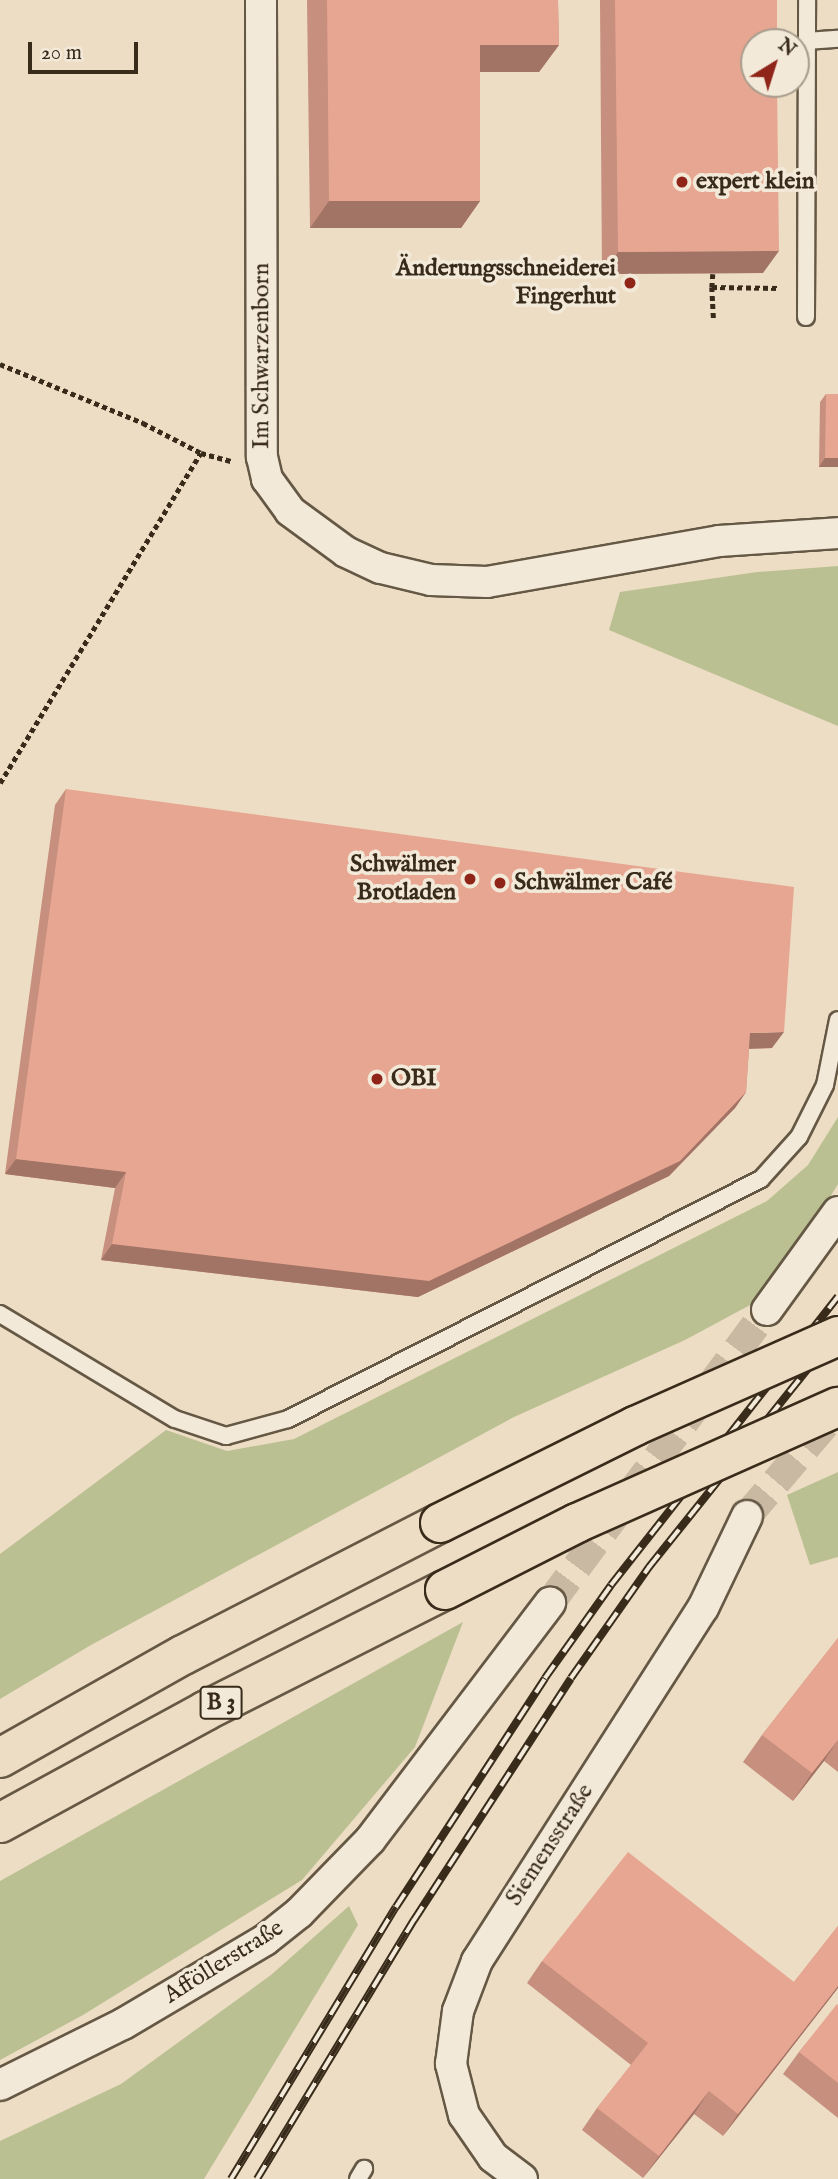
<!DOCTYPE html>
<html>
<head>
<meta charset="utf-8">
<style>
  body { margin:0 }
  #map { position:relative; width:838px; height:2179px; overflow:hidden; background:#edddc4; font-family:"IM FELL English",serif }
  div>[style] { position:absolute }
  .green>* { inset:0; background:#bbc092 }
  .minor-tunnel>* { height:30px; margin-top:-15px; transform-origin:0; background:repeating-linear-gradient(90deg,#c9b9a2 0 30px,transparent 0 45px) }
  .path>* { height:4.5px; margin-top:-2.25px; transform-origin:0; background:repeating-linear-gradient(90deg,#382b1a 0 5px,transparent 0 8.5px) }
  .roads { filter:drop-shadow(2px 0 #655844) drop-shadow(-2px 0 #655844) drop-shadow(0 2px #655844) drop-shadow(0 -2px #655844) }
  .service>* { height:16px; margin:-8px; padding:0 8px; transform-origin:8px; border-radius:8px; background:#f3e9d9 }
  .minor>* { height:30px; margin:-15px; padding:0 15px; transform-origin:15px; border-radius:15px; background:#f3e9d9 }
  .trunk>* { height:38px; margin:-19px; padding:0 19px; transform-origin:19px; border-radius:19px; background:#edddc4 }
  .rail>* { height:8px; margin-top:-4px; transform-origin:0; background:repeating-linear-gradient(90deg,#f3e9d9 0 16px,#382b1a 0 32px); box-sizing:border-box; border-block:2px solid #382b1a }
  .bridges { filter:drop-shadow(2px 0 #382b1a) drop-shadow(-2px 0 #382b1a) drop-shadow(0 2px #382b1a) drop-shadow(0 -2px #382b1a) }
  .trunk-bridge>* { height:38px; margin:-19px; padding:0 19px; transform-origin:19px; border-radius:19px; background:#edddc4 }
  .wall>* { inset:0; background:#c78f7d }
  .shaded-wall>* { inset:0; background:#a27466 }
  .building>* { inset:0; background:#e7a691 }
  .dots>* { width:19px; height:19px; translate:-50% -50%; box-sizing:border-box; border:4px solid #f3e9d9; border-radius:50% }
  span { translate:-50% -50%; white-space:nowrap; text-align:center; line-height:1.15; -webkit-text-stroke:7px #f3e9d9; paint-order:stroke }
  .shield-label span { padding:2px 5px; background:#f3e9d9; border:2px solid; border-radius:5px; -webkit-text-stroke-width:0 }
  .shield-label { font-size:23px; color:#382b1a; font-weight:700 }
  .poi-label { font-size:24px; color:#382b1a; font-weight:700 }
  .left { translate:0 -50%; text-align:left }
  .right { translate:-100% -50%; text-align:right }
  .street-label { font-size:24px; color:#382b1a }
  .north { position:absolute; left:740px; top:28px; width:70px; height:70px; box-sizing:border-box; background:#f3e9d9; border:2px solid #a89d8d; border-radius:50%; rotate:38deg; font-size:19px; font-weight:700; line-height:28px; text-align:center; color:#382b1a }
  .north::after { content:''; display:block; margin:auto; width:24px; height:32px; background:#8f2418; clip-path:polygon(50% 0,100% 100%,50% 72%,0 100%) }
  .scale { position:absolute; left:28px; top:42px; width:110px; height:32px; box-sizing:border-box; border:4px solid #382b1a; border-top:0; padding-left:9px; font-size:21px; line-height:24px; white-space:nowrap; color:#382b1a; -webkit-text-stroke:5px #f3e9d9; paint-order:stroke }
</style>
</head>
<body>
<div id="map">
  <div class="green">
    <i style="clip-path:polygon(838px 566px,838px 726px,609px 630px,620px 592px,757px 572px)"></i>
    <i style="clip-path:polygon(838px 1117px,838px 1184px,803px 1242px,752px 1304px,685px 1340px,514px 1417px,91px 1645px,0 1699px,0 1554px,166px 1430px,227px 1451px,294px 1439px,767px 1201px,808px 1165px)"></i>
    <i style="clip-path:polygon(838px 1472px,838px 1557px,810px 1565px,787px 1495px)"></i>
    <i style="clip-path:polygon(463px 1622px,415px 1747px,302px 1880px,83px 2015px,0 2060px,0 1881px)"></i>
    <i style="clip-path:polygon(349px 1906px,358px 1925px,204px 2179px,0 2179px,0 2141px,121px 2084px,271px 1975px)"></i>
  </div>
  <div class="minor-tunnel">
    <i style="left:747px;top:1516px;width:140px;rotate:-49.6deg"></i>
    <i style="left:550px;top:1603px;width:365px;rotate:-53.5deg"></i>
  </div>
  <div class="path">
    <i style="left:713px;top:274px;width:13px;rotate:94deg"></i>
    <i style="left:712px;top:287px;width:67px;rotate:0.9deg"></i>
    <i style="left:712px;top:287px;width:33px;rotate:87deg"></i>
    <i style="left:0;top:364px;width:155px;rotate:22.4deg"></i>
    <i style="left:143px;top:423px;width:65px;rotate:27.3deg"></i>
    <i style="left:201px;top:453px;width:31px;rotate:15deg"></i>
    <i style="left:0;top:783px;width:386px;rotate:-58.7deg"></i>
  </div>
  <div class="roads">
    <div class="service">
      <i style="left:806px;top:41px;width:32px;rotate:-4deg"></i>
      <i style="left:806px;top:317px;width:317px;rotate:-89.8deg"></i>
      <i style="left:0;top:1314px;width:204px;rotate:31deg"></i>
      <i style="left:175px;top:1419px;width:54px;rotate:18.4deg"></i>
      <i style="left:226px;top:1436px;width:64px;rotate:-15.3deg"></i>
      <i style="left:288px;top:1419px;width:530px;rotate:-26.9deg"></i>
      <i style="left:761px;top:1179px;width:57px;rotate:-47.9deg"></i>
      <i style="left:799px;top:1137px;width:58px;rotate:-63.4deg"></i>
      <i style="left:825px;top:1085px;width:66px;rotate:-78.7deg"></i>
      <i style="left:358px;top:2179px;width:12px;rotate:-59deg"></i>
    </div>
    <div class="minor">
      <i style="left:261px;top:0;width:457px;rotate:89.9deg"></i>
      <i style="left:262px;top:457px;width:23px;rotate:77deg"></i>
      <i style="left:267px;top:479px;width:39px;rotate:54deg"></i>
      <i style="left:290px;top:511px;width:69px;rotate:36.2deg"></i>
      <i style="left:346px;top:552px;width:38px;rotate:25deg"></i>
      <i style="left:381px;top:568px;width:51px;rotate:13.5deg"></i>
      <i style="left:431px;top:580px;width:56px;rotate:2deg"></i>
      <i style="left:487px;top:582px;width:236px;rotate:-10deg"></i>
      <i style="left:719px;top:541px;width:119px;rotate:-3.8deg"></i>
      <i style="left:767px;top:1310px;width:121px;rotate:-54.1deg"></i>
      <i style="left:0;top:2085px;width:137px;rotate:-26.4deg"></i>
      <i style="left:123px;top:2024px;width:165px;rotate:-30.6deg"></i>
      <i style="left:265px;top:1940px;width:43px;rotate:-38.5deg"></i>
      <i style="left:299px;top:1913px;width:102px;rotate:-45.8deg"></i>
      <i style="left:370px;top:1840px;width:298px;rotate:-52.8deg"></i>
      <i style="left:522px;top:2179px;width:36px;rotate:-143deg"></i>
      <i style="left:493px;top:2157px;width:51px;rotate:-124.6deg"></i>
      <i style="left:464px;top:2115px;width:53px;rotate:-104.3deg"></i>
      <i style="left:451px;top:2064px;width:53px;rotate:-82.5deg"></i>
      <i style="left:458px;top:2011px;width:53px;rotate:-69.2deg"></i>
      <i style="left:477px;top:1961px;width:419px;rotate:-57.4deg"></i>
      <i style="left:703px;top:1608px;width:102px;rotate:-64.4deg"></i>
    </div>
    <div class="trunk">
      <i style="left:0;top:1758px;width:210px;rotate:-29.4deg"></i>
      <i style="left:183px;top:1655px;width:289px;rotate:-27.2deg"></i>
      <i style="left:0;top:1823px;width:234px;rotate:-28.6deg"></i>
      <i style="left:205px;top:1711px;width:269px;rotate:-26.8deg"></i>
    </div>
  </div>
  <div class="rail">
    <i style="left:231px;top:2179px;width:318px;rotate:-58.8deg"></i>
    <i style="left:396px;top:1907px;width:273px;rotate:-56.9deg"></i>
    <i style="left:545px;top:1678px;width:114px;rotate:-54.6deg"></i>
    <i style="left:611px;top:1585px;width:367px;rotate:-51.8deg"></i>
    <i style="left:257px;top:2179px;width:303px;rotate:-58.8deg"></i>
    <i style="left:414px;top:1920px;width:288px;rotate:-57deg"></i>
    <i style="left:571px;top:1678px;width:136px;rotate:-54.9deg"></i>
    <i style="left:649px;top:1567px;width:302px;rotate:-51.3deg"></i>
  </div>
  <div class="bridges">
    <div class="trunk-bridge">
      <i style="left:440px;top:1523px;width:218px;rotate:-26.4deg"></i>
      <i style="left:635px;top:1426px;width:222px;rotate:-23.9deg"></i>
      <i style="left:445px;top:1590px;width:148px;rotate:-26.9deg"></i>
      <i style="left:577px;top:1523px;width:286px;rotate:-24deg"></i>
    </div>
  </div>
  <div class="wall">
    <i style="clip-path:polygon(307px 0,558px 0,559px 45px,539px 72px,480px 72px,480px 201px,461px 228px,310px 228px)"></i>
    <i style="clip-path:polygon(600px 0,777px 0,763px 273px,602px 274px)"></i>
    <i style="clip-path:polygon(826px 394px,838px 394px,838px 467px,819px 467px,820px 402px)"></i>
    <i style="clip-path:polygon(66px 789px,772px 1048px,749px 1049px,746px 1092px,735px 1108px,669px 1176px,418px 1297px,101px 1260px,115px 1188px,5px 1174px,55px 805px)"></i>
    <i style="clip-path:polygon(838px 1638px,838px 1772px,824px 1761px,793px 1801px,743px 1762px,762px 1735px)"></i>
    <i style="clip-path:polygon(838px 1926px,838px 1988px,723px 2136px,694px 2114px,643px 2178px,582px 2130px,597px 2108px,631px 2065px,527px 1983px,542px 1961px,794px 1982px)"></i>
    <i style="clip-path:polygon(838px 2005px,838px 2118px,783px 2074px,799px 2052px)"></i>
  </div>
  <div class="shaded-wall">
    <i style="clip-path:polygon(480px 45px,559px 45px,539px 72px,461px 72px)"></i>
    <i style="clip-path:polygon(329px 201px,480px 201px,461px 228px,310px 228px)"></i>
    <i style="clip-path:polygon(779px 251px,763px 273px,602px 274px,618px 252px)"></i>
    <i style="clip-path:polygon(825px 458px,838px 458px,838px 467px,819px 467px)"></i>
    <i style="clip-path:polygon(784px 1032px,772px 1048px,738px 1049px,750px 1033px)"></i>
    <i style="clip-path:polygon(746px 1092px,735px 1108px,669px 1176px,418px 1297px,101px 1260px,112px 1244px)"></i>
    <i style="clip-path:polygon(16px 1159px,126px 1172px,115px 1188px,5px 1174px)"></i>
    <i style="clip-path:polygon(838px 1740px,824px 1761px,793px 1801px,812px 1773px)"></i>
    <i style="clip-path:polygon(838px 1986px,838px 1988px,723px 2136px,738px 2114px)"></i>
    <i style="clip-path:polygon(709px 2091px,694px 2114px,643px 2178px,659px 2156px)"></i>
  </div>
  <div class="building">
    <i style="clip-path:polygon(327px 0,558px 0,559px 45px,480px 45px,480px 201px,329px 201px)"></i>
    <i style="clip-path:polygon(615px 0,777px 0,777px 42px,754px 42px,754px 84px,777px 84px,779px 251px,618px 252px)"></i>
    <i style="clip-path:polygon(826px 394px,838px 394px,838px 458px,825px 458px)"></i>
    <i style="clip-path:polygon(66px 789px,794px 887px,784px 1032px,750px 1033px,746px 1092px,680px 1161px,429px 1281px,112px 1244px,126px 1172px,16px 1159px)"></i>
    <i style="clip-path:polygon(838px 1638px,838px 1740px,812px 1773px,762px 1735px)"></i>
    <i style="clip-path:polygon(628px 1852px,794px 1982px,838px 1926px,838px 1986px,738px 2114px,709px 2091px,659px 2156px,597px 2108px,648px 2043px,542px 1961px)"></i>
    <i style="clip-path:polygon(837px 2004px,838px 2005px,838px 2083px,799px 2052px)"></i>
  </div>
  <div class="dots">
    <i style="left:682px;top:182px;background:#8f2418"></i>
    <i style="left:630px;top:283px;background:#8f2418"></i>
    <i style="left:470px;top:879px;background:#8f2418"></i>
    <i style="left:500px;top:883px;background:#8f2418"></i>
    <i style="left:377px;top:1079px;background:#8f2418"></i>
  </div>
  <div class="shield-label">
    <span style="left:221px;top:1703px">B 3</span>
  </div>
  <div class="poi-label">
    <span class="left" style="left:696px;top:182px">expert klein</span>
    <span class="right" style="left:616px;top:283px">Änderungsschneiderei<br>Fingerhut</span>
    <span class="right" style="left:456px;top:879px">Schwälmer<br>Brotladen</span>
    <span class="left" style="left:514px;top:883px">Schwälmer Café</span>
    <span class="left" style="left:391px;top:1079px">OBI</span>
  </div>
  <div class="street-label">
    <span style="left:262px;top:356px;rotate:-90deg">Im Schwarzenborn</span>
    <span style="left:550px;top:1845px;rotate:-57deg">Siemensstraße</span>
    <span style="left:224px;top:1962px;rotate:-32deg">Afföllerstraße</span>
  </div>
  <div class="north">N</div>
  <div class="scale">20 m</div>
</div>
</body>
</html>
